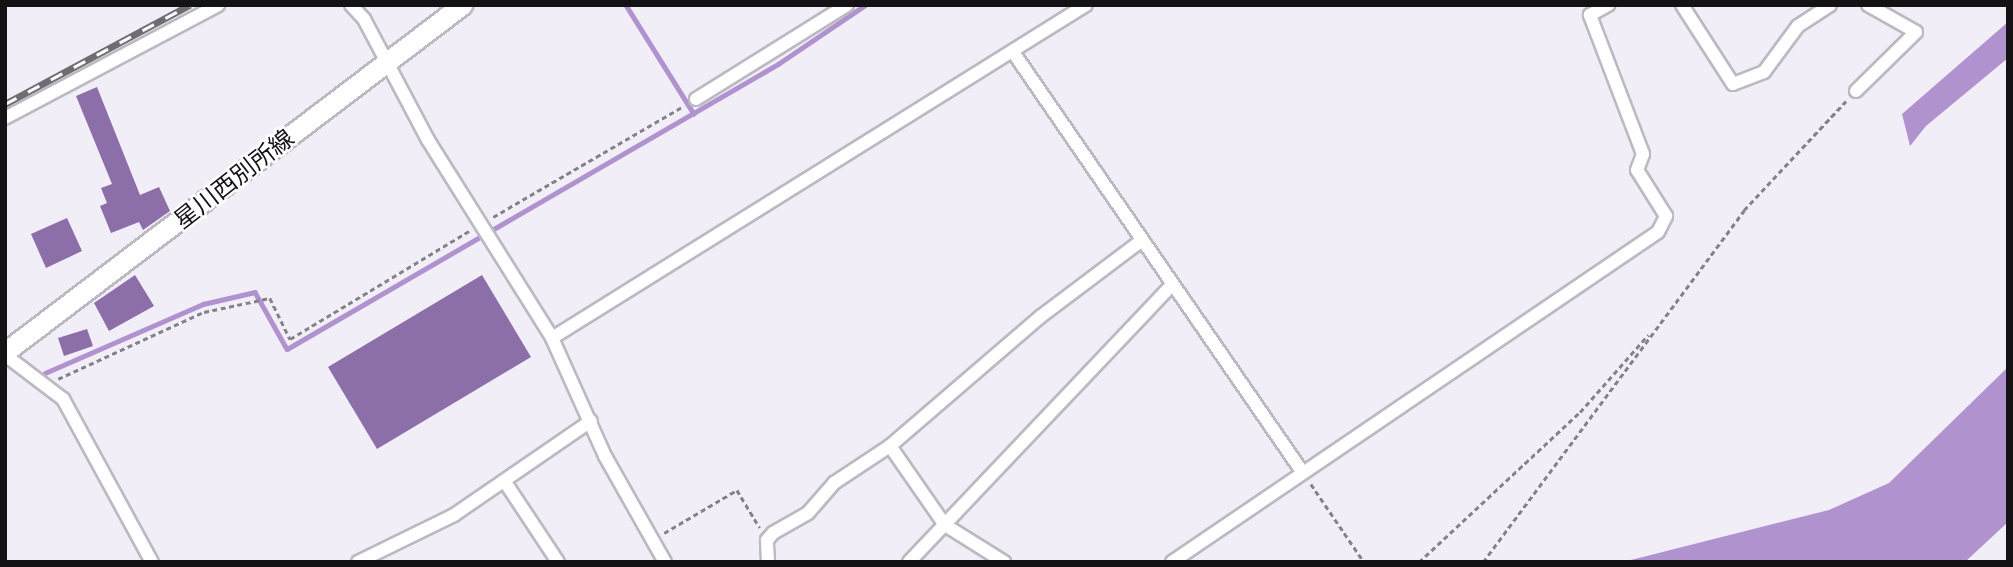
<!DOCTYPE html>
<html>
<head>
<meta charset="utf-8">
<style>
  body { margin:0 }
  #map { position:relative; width:2013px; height:567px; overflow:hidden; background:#f2eef7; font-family:"Source Serif 4","Noto Sans JP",serif }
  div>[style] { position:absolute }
  .water>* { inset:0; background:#b092cf }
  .stream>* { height:4.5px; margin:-2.25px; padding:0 2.25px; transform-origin:2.25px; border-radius:2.25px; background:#b092cf }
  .building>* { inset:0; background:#8c6ea9 }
  .path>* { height:2.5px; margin-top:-1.25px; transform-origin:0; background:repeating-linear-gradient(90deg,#848187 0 5px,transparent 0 8.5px) }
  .roads { filter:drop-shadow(2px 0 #bdb9c2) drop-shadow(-2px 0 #bdb9c2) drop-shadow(0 2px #bdb9c2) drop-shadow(0 -2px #bdb9c2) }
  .street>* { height:12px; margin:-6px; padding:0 6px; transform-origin:6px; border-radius:6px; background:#fff }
  .primary>* { height:19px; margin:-9.5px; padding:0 9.5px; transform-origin:9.5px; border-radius:9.5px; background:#fff }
  .rail>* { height:7px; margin-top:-3.5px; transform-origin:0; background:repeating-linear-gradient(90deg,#fefdff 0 13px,#706d72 0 26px); box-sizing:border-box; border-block:2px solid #706d72 }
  span { translate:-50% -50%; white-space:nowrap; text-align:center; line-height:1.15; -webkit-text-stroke:5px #fefdff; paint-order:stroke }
  .street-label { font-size:24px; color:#141215 }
  .frame { position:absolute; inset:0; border:7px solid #141215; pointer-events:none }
</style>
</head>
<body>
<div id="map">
  <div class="water">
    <i style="clip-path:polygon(2008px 22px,2008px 58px,1926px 126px,1910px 146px,1902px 114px)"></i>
    <i style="clip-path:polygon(2008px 367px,2008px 522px,1965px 562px,1623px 562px,1829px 510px,1889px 483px)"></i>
  </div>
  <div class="stream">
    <i style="left:626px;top:5px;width:128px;rotate:58deg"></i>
    <i style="left:45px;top:373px;width:172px;rotate:-23.6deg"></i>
    <i style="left:203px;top:304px;width:53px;rotate:-13deg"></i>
    <i style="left:255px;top:292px;width:65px;rotate:60.7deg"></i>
    <i style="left:287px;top:349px;width:568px;rotate:-30.13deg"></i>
    <i style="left:778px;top:64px;width:105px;rotate:-34.1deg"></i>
  </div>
  <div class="building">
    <i style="clip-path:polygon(97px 87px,140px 195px,159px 187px,170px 211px,143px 230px,139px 222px,111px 233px,100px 206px,107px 203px,101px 188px,112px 184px,76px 96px)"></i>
    <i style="clip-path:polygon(67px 218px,82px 251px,46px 268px,31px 234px)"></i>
    <i style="clip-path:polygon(135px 275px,154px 306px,109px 331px,94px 303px)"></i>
    <i style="clip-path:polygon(482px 275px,531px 357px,377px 449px,328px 367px)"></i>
    <i style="clip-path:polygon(87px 329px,93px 346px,64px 356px,58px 338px)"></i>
  </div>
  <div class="path">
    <i style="left:493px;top:217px;width:221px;rotate:-30.2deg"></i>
    <i style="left:58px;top:379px;width:161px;rotate:-24.7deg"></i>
    <i style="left:204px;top:312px;width:67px;rotate:-12deg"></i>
    <i style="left:270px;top:298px;width:46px;rotate:64deg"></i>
    <i style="left:290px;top:339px;width:209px;rotate:-31.1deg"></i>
    <i style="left:1311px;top:484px;width:94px;rotate:55.8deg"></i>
    <i style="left:664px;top:533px;width:85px;rotate:-30.5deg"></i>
    <i style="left:737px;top:490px;width:44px;rotate:58.8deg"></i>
    <i style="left:1419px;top:562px;width:220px;rotate:-43deg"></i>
    <i style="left:1580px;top:412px;width:103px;rotate:-48.6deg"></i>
    <i style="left:1483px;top:562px;width:438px;rotate:-53.4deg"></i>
    <i style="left:1744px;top:210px;width:149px;rotate:-46.9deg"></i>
  </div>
  <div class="roads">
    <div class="street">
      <i style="left:351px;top:5px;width:19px;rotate:47deg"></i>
      <i style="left:364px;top:19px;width:137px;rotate:62.1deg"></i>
      <i style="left:428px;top:140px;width:234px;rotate:57.9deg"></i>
      <i style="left:552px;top:338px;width:129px;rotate:65.8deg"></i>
      <i style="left:605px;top:456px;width:122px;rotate:60.5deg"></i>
      <i style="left:1682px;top:5px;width:94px;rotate:57.2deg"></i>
      <i style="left:1733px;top:84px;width:33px;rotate:-21deg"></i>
      <i style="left:1764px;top:72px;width:57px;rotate:-53.5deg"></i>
      <i style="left:1798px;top:26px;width:38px;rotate:-33deg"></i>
      <i style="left:1013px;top:52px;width:511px;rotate:55.44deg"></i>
      <i style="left:1856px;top:91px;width:84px;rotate:-44.5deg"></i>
      <i style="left:1916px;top:32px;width:55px;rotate:-150.6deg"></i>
      <i style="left:696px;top:99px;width:178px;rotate:-31.9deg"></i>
      <i style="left:5px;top:118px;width:241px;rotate:-27.9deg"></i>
      <i style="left:552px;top:338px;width:629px;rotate:-31.95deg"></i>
      <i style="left:5px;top:355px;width:73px;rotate:37.2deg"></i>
      <i style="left:63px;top:399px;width:186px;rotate:61.4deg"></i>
      <i style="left:890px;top:446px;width:96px;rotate:55.2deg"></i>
      <i style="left:945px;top:525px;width:70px;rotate:32.1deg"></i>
      <i style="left:505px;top:482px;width:96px;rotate:56.5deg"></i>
      <i style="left:358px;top:562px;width:107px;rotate:-26.1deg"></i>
      <i style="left:454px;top:515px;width:166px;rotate:-34.5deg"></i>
      <i style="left:768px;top:562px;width:22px;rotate:-93deg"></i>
      <i style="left:767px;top:540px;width:9px;rotate:-49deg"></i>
      <i style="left:773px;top:533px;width:40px;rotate:-29.7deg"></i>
      <i style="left:808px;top:513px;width:40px;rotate:-49deg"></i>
      <i style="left:834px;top:483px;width:67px;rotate:-33.5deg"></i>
      <i style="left:890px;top:446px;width:198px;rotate:-40.7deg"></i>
      <i style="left:1040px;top:317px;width:128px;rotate:-37deg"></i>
      <i style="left:909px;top:562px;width:383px;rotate:-46.5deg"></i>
      <i style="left:1172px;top:562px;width:587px;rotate:-34.18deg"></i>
      <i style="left:1658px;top:232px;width:18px;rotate:-63deg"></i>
      <i style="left:1666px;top:216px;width:54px;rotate:-122.2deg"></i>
      <i style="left:1637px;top:170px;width:17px;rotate:-69deg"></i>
      <i style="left:1643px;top:154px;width:149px;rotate:-110.9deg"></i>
      <i style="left:1590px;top:15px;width:21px;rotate:-29deg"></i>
    </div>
    <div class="primary">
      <i style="left:5px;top:352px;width:574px;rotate:-37.21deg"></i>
    </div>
  </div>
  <div class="rail">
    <i style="left:5px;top:104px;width:210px;rotate:-28.2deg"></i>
  </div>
  <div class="street-label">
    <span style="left:234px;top:179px;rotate:-38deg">星川西別所線</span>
  </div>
  <div class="frame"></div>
</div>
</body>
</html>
